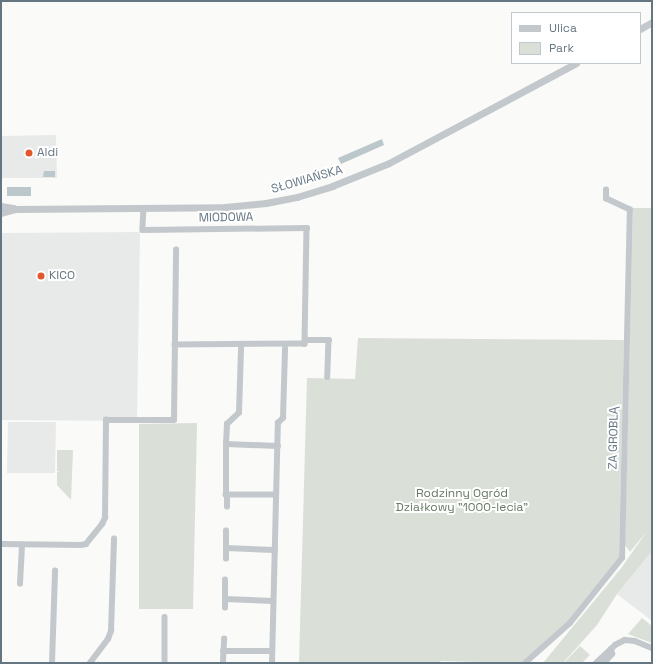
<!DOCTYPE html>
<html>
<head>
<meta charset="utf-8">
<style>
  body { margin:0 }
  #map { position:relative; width:653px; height:664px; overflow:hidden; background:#fafaf8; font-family:"Space Grotesk",sans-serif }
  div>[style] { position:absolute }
  .built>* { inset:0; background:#e8e9e9 }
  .green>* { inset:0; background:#dadfd7 }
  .water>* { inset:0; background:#bbc7cb }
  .minor>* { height:5.5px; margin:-2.75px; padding:0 2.75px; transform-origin:2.75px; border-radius:2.75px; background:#c3c8cc }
  .tertiary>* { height:7px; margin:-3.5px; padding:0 3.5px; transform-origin:3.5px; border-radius:3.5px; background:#c3c8cc }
  .dots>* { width:11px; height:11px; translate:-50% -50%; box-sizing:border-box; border:2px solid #fff; border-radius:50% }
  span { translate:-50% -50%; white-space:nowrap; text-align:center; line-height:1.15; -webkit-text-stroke:4px #fff; paint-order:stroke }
  .poi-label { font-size:12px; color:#657683 }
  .left { translate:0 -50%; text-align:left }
  .street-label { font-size:12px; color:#657683 }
  .park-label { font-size:12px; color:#687a64 }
  .frame { position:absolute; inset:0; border:2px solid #657683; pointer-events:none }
  .legend { position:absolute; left:511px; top:12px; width:130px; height:52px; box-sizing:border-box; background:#fff; border:1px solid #c1c8cd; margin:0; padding:5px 7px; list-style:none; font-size:12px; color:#657683 }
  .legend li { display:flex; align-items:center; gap:8px; height:20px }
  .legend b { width:20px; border:1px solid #c1c8cd }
</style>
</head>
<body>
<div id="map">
  <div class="built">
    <i style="clip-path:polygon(56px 135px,57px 178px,1px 178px,1px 136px)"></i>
    <i style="clip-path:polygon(140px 232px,137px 421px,1px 420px,1px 233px)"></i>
    <i style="clip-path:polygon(8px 422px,56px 422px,55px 473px,7px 473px)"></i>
    <i style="clip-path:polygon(652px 551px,652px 621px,617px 594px)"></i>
  </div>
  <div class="green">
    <i style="clip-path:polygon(633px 208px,652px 208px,652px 551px,617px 594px,597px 625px,563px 663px,543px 663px,622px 567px,647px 531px,630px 552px,625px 545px)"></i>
    <i style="clip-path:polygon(358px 338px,624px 340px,619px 557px,567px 622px,521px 663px,442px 661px,435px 663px,299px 663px,307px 378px,355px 379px)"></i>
    <i style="clip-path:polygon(197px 423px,193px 609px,139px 609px,139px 424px)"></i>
    <i style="clip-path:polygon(57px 450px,73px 450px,71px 500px,57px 485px,57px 472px,60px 472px,57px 471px)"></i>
    <i style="clip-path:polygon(642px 618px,652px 626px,652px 643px,628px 634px)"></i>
    <i style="clip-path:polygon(580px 646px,590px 655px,582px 663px,564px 663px)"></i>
  </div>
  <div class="water">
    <i style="clip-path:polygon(382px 139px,384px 145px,341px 164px,338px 158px)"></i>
    <i style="clip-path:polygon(44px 171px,55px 171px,55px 177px,43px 177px)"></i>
    <i style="clip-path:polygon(7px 187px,31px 187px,31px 196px,7px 196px)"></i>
  </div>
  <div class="minor">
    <i style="left:144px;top:208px;width:22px;rotate:93deg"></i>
    <i style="left:143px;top:230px;width:164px;rotate:-0.7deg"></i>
    <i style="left:307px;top:228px;width:116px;rotate:91deg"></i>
    <i style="left:305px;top:344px;width:130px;rotate:179.6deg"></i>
    <i style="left:305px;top:340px;width:24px"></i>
    <i style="left:329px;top:340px;width:37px;rotate:92deg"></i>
    <i style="left:226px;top:444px;width:20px;rotate:-87deg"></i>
    <i style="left:227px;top:424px;width:16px;rotate:-43deg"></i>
    <i style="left:239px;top:413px;width:64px;rotate:-88.2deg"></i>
    <i style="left:276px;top:495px;width:50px;rotate:180deg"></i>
    <i style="left:226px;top:495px;width:51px;rotate:-90deg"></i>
    <i style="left:226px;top:444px;width:52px;rotate:2.2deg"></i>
    <i style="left:227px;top:507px;width:12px;rotate:-90deg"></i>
    <i style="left:1px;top:544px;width:80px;rotate:0.7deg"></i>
    <i style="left:81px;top:545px;width:5px;rotate:-11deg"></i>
    <i style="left:86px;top:544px;width:26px;rotate:-51deg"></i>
    <i style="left:102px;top:524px;width:7px;rotate:-63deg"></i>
    <i style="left:105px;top:518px;width:98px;rotate:-89.4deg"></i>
    <i style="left:106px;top:420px;width:68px"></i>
    <i style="left:174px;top:420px;width:170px;rotate:-89.3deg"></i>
    <i style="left:226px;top:548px;width:49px;rotate:2.3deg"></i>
    <i style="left:226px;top:559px;width:28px;rotate:-90deg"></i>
    <i style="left:20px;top:584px;width:39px;rotate:-87deg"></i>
    <i style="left:225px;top:599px;width:48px;rotate:2.4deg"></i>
    <i style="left:225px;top:608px;width:28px;rotate:-90deg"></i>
    <i style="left:165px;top:617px;width:46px;rotate:90deg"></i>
    <i style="left:223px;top:651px;width:49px"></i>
    <i style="left:223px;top:661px;width:22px;rotate:-87deg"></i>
    <i style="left:52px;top:663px;width:92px;rotate:-88.1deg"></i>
    <i style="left:90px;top:663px;width:30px;rotate:-53deg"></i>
    <i style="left:108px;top:639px;width:9px;rotate:-69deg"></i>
    <i style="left:111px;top:631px;width:92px;rotate:-88.1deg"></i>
    <i style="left:272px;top:663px;width:240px;rotate:-88.6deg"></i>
    <i style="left:278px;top:423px;width:7px;rotate:-45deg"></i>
    <i style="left:283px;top:418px;width:69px;rotate:-88.3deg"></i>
    <i style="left:525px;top:663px;width:60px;rotate:-41.6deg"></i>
    <i style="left:570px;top:623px;width:83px;rotate:-51.3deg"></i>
    <i style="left:622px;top:558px;width:348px;rotate:-88.7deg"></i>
    <i style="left:630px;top:210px;width:26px;rotate:-155deg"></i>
    <i style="left:606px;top:199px;width:9px;rotate:-90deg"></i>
    <i style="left:596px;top:663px;width:26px;rotate:-43deg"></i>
    <i style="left:615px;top:645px;width:11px;rotate:-27deg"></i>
    <i style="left:625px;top:640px;width:10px;rotate:6deg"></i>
    <i style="left:635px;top:641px;width:18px;rotate:22deg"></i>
    <i style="left:604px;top:663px;width:12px;rotate:-48deg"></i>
    <i style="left:612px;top:654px;width:5px;rotate:-101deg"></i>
  </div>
  <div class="tertiary">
    <i style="left:640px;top:29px;width:14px;rotate:-30deg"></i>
    <i style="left:1px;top:206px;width:12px;rotate:9deg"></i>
    <i style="left:1px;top:213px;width:15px;rotate:-16deg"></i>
    <i style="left:15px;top:209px;width:210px;rotate:-0.5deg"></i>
    <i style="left:225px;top:207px;width:41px;rotate:-5.6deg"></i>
    <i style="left:266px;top:203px;width:32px;rotate:-11deg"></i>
    <i style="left:297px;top:197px;width:37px;rotate:-17deg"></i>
    <i style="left:332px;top:186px;width:61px;rotate:-22deg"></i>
    <i style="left:389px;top:163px;width:212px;rotate:-28.1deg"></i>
  </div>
  <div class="dots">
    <i style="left:29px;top:153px;background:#e4572e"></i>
    <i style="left:41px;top:276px;background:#e4572e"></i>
  </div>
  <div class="poi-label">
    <span class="left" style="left:37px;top:153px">Aldi</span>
    <span class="left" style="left:49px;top:276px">KICO</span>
  </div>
  <div class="street-label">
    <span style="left:307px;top:180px;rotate:-16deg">SŁOWIAŃSKA</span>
    <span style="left:226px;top:218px;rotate:-1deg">MIODOWA</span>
    <span style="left:614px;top:438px;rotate:-89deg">ZA GROBLĄ</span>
  </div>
  <div class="park-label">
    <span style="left:462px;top:501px">Rodzinny Ogród<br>Działkowy "1000-lecia"</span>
  </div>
  <div class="frame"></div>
  <ul class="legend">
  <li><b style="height:5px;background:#c3c8cc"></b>Ulica</li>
  <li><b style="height:11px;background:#dadfd7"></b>Park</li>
  </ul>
</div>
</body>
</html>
